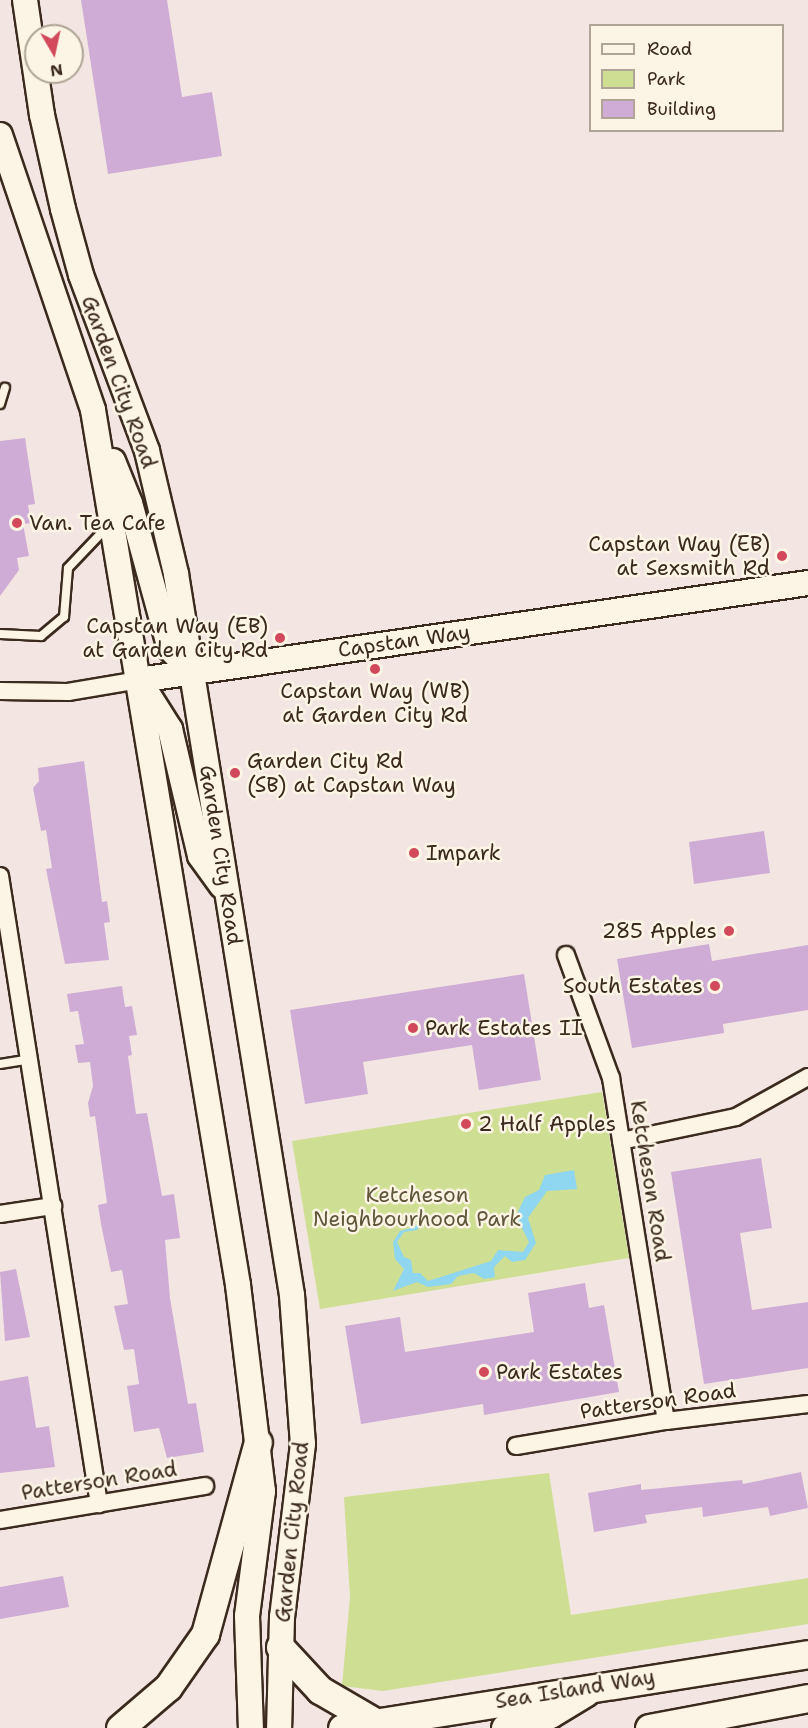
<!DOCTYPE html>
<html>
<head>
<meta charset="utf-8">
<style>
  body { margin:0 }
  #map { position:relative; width:808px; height:1728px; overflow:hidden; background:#f3e6e2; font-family:"Shantell Sans",sans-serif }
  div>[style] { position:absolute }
  .green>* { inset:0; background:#cede92 }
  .water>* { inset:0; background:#8fd6f0 }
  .building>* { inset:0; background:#cfacd6 }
  .roads { filter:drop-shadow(2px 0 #3b2a1e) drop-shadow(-2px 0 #3b2a1e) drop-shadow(0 2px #3b2a1e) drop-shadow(0 -2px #3b2a1e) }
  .lane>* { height:8px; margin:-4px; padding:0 4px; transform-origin:4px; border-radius:4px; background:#fcf5e5 }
  .street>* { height:16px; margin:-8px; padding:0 8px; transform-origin:8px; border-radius:8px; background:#fcf5e5 }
  .secondary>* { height:24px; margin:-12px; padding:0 12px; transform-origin:12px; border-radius:12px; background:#fcf5e5 }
  .primary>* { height:27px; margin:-13.5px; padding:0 13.5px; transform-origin:13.5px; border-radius:13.5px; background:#fcf5e5 }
  .dots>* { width:16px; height:16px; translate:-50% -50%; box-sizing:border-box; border:3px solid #fcf5e5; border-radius:50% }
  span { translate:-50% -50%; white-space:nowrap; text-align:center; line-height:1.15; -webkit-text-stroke:5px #fcf5e5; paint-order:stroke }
  .street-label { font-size:21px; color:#3b2a1e }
  .poi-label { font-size:21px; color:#3b2a1e }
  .left { translate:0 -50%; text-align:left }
  .right { translate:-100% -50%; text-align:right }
  .park-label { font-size:21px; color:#60573b }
  .legend { position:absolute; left:589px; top:24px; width:195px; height:108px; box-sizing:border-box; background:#fcf5e5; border:2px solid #afa495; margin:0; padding:8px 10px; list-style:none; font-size:18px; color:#3b2a1e }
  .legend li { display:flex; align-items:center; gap:12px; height:30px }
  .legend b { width:30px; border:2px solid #afa495 }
  .north { position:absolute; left:24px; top:24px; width:60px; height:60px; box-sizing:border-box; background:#fcf5e5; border:2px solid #afa495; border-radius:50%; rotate:171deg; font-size:16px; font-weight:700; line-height:24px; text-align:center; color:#3b2a1e }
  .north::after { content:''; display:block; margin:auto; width:21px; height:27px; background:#d1495b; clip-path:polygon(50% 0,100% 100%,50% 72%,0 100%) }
</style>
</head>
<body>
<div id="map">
  <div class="green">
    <i style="clip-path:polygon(602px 1092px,629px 1258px,320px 1309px,292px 1141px)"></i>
    <i style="clip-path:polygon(549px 1473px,571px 1615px,808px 1578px,808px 1624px,383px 1691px,342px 1686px,350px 1597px,344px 1497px)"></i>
  </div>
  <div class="water">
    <i style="clip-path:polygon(574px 1170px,577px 1189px,547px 1191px,528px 1218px,536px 1243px,525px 1260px,512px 1262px,505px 1256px,494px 1267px,495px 1277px,484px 1279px,474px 1273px,458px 1276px,451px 1284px,428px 1287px,417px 1282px,379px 1296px,393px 1291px,404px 1269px,395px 1259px,393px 1242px,400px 1231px,415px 1227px,423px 1214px,427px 1216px,417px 1230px,404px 1232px,397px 1242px,404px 1257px,411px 1260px,413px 1273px,420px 1273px,428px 1281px,491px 1261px,498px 1250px,523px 1252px,529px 1242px,516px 1216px,525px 1197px,539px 1190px,545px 1175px)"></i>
  </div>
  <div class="building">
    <i style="clip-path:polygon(81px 0,167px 0,182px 97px,212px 92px,222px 156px,108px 174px)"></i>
    <i style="clip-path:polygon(25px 438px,35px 504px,28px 505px,31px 523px,23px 524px,29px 556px,17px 558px,19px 570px,0 596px,0 441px)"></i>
    <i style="clip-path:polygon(84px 761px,102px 902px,107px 901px,110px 922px,104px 923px,109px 960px,65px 964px,46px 869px,52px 868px,46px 830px,41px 831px,33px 788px,39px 781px,38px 768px)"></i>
    <i style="clip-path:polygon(764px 831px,770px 873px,694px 884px,689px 842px)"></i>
    <i style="clip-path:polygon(709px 944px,712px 961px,808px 945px,808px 1010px,723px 1024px,724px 1033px,632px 1048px,617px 959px)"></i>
    <i style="clip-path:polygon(524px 974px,541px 1080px,479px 1090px,472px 1045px,363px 1062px,368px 1094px,305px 1104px,290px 1010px)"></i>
    <i style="clip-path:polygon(122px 986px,125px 1007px,132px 1006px,137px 1035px,129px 1036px,132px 1055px,128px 1056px,136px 1114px,147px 1113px,162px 1196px,174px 1194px,180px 1238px,165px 1240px,170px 1298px,188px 1404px,196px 1403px,204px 1452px,167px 1458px,159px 1428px,134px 1432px,127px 1386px,139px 1384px,134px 1349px,124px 1350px,114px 1306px,128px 1304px,122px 1270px,111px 1272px,101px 1224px,98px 1205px,107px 1203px,95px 1116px,90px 1117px,88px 1103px,93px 1086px,90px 1062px,78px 1063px,75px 1045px,84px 1044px,78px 1011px,70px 1012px,67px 994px)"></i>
    <i style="clip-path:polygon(761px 1158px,772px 1228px,740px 1233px,752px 1310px,808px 1302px,808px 1368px,704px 1384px,671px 1172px)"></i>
    <i style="clip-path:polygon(16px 1269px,30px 1337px,5px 1341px,0 1272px)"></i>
    <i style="clip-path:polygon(585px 1283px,589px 1308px,604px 1305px,619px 1392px,484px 1415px,483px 1404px,361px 1424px,345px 1326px,400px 1317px,405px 1352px,534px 1332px,528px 1293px)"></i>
    <i style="clip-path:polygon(28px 1376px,36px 1428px,49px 1426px,55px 1467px,0 1473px,0 1381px)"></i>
    <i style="clip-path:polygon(801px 1472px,808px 1508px,770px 1516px,768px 1507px,703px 1517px,702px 1507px,645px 1515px,647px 1523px,594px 1532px,588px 1493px,641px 1484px,641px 1490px,742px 1480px,743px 1484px)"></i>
    <i style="clip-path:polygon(63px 1576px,69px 1607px,0 1619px,0 1587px)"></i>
  </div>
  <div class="roads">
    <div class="lane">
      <i style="left:0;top:404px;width:17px;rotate:-73deg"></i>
      <i style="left:0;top:634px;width:41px;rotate:2.8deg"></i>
      <i style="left:41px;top:636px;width:30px;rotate:-40deg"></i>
      <i style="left:64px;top:617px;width:49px;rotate:-85.3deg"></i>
      <i style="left:68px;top:568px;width:58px;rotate:-46.4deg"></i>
      <i style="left:0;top:1064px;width:30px;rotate:-9deg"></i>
    </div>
    <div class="street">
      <i style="left:0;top:691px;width:68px;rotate:0.8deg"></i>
      <i style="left:68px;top:692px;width:72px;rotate:-9.6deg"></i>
      <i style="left:0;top:876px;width:636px;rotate:81.04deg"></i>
      <i style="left:566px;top:955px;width:131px;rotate:69.9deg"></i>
      <i style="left:611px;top:1078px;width:347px;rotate:80.9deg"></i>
      <i style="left:621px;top:1141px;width:117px;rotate:-11.8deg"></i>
      <i style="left:736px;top:1117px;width:82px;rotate:-29.1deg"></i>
      <i style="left:0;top:1214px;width:54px;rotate:-8.6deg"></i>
      <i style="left:516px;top:1446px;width:152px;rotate:-9.5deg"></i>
      <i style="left:666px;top:1421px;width:143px;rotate:-6.8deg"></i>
      <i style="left:0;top:1520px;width:208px;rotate:-9.4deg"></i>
    </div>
    <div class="secondary">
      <i style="left:25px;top:0;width:116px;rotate:81.6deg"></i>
      <i style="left:42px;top:115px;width:96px;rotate:77.4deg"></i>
      <i style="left:63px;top:209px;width:68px;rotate:74.7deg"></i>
      <i style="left:81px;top:275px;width:188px;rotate:69.4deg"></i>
      <i style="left:147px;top:451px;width:126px;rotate:76.7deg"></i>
      <i style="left:176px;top:574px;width:730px;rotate:80.86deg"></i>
      <i style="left:292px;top:1295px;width:149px;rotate:85.8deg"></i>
      <i style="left:303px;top:1444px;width:174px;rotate:96.9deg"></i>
      <i style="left:282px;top:1617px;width:111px;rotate:91.5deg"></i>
      <i style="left:0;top:135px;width:290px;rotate:71.3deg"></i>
      <i style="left:93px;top:410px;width:887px;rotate:80.59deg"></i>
      <i style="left:238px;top:1285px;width:208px;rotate:83.1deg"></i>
      <i style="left:263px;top:1491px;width:126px;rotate:97.3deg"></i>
      <i style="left:247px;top:1616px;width:112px;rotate:88deg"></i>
      <i style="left:113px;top:461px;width:45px;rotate:68deg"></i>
      <i style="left:130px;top:503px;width:151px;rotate:74.7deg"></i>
      <i style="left:170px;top:649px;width:32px;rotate:46deg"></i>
      <i style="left:139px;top:680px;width:676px;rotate:-8.25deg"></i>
      <i style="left:144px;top:688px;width:49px;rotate:57.6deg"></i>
      <i style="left:170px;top:729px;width:130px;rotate:76.7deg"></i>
      <i style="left:200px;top:856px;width:37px;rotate:54deg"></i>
    </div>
    <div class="primary">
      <i style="left:280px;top:1647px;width:59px;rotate:47.1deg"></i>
      <i style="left:320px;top:1690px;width:64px;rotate:30.2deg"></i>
      <i style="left:120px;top:1728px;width:63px;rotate:-40.5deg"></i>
      <i style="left:168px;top:1687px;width:65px;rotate:-55.1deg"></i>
      <i style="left:205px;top:1634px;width:199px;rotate:-74.6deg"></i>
      <i style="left:342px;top:1728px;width:472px;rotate:-9deg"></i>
      <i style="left:505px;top:1728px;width:47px;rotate:-17.3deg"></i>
      <i style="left:550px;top:1714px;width:42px;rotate:-31.4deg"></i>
      <i style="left:649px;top:1728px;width:162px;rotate:-10.7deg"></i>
    </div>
  </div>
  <div class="dots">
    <i style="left:17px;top:523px;background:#d1495b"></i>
    <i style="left:782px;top:556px;background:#d1495b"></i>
    <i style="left:280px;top:638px;background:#d1495b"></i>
    <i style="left:375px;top:669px;background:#d1495b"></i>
    <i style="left:235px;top:773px;background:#d1495b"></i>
    <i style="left:414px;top:853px;background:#d1495b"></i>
    <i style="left:729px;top:931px;background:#d1495b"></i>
    <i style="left:715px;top:986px;background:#d1495b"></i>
    <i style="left:413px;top:1028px;background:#d1495b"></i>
    <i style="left:466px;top:1124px;background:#d1495b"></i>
    <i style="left:484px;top:1372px;background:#d1495b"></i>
  </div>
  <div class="street-label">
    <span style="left:119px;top:382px;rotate:70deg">Garden City Road</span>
    <span style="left:404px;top:641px;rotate:-8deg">Capstan Way</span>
    <span style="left:221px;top:855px;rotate:81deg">Garden City Road</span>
    <span style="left:650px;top:1181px;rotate:81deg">Ketcheson Road</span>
    <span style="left:658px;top:1401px;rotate:-8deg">Patterson Road</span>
    <span style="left:99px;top:1481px;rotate:-9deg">Patterson Road</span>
    <span style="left:292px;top:1532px;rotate:-84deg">Garden City Road</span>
    <span style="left:575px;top:1689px;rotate:-9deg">Sea Island Way</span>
  </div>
  <div class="poi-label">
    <span class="left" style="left:29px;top:523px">Van. Tea Cafe</span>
    <span class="right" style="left:770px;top:556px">Capstan Way (EB)<br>at Sexsmith Rd</span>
    <span class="right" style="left:268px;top:638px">Capstan Way (EB)<br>at Garden City Rd</span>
    <span style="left:375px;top:703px">Capstan Way (WB)<br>at Garden City Rd</span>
    <span class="left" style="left:247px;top:773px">Garden City Rd<br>(SB) at Capstan Way</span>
    <span class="left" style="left:426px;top:853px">Impark</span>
    <span class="right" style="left:717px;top:931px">285 Apples</span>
    <span class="right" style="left:703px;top:986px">South Estates</span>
    <span class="left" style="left:425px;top:1028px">Park Estates II</span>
    <span class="left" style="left:478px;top:1124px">2 Half Apples</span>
    <span class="left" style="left:496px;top:1372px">Park Estates</span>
  </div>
  <div class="park-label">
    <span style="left:417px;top:1207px">Ketcheson<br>Neighbourhood Park</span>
  </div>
  <ul class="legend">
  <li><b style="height:8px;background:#fcf5e5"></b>Road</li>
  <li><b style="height:16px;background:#cede92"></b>Park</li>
  <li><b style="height:16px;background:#cfacd6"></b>Building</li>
  </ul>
  <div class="north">N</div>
</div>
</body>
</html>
